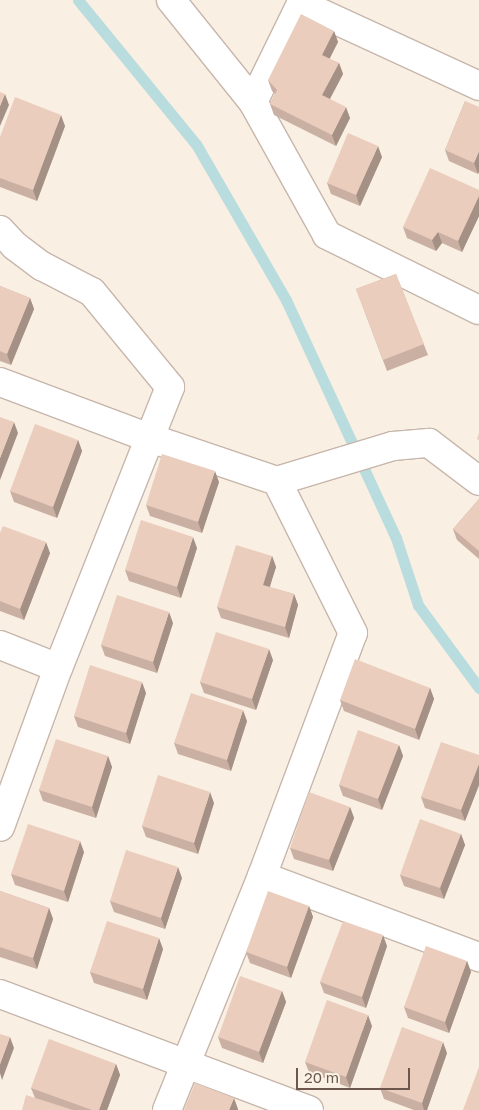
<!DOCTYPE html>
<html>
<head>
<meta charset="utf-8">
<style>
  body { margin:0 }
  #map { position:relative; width:479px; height:1110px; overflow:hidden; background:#f9efe2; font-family:"Golos Text",sans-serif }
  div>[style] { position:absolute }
  .stream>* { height:11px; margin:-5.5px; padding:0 5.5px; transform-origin:5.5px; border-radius:5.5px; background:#b9dcdf }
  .roads { filter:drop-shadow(1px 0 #c7b6ab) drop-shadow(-1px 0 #c7b6ab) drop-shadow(0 1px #c7b6ab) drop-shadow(0 -1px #c7b6ab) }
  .street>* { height:28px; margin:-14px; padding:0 14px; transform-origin:14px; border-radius:14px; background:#fff }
  .wall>* { inset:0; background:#cab0a3 }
  .shaded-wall>* { inset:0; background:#a49084 }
  .building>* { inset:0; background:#ebcdbd }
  span { translate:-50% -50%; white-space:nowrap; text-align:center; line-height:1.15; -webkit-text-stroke:4px #fcf3e7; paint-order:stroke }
  .scale { position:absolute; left:296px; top:1068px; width:114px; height:22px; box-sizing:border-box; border:2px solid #6d564c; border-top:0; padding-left:6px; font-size:15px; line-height:18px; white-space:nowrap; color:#6d564c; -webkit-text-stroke:4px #fcf3e7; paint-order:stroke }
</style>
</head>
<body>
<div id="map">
  <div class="stream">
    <i style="left:78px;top:0;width:186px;rotate:50.7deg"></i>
    <i style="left:196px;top:144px;width:180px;rotate:60deg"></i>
    <i style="left:286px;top:300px;width:262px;rotate:65.2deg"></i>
    <i style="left:396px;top:538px;width:71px;rotate:71.8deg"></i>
    <i style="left:418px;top:605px;width:103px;rotate:53.7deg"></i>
  </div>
  <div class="roads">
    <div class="street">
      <i style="left:171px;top:0;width:131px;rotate:51.2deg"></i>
      <i style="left:253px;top:102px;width:152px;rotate:60.9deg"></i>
      <i style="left:327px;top:235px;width:169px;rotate:26.3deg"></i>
      <i style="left:253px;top:102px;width:109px;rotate:-63.9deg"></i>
      <i style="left:301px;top:4px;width:196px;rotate:24.7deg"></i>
      <i style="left:0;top:230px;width:22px;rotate:47deg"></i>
      <i style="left:15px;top:246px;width:34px;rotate:37deg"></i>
      <i style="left:42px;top:266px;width:56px;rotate:27.5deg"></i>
      <i style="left:92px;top:292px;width:123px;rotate:50.6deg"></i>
      <i style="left:170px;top:387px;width:302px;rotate:111.7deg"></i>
      <i style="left:58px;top:668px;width:169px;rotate:110deg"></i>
      <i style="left:0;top:382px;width:160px;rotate:20.5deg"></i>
      <i style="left:150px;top:438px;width:134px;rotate:18.7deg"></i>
      <i style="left:277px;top:481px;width:121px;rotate:-16.8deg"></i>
      <i style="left:393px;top:446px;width:36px;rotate:-5deg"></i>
      <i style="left:429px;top:443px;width:63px;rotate:37.2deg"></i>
      <i style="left:0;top:645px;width:62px;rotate:21.6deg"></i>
      <i style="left:262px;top:876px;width:232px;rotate:20.5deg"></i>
      <i style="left:0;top:994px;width:330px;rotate:20.6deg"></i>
      <i style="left:167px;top:1110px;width:253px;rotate:-67.9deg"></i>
      <i style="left:262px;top:876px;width:259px;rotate:-69.5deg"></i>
      <i style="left:353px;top:633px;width:170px;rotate:-116.6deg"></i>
    </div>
  </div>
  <div class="wall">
    <i style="clip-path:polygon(334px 31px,338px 42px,329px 59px,339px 63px,343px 74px,330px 99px,350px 118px,336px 146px,274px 115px,270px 104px,275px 94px,272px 91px,268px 80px)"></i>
    <i style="clip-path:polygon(465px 101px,478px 174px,449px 161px,445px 150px)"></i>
    <i style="clip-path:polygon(65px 126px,37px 201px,0 187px,0 137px)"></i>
    <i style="clip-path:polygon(382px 157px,360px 206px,331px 194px,327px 183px)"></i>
    <i style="clip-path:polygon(479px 190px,479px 216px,462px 252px,442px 243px,436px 251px,407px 238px,403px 227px)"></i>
    <i style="clip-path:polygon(396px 274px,428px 355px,387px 371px,356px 289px)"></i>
    <i style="clip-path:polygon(0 286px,30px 298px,34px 309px,11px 365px,0 361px)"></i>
    <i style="clip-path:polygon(78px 440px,82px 451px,57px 518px,14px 502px,10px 491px)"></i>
    <i style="clip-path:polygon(219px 482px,202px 533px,150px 516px,146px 505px)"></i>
    <i style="clip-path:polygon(479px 499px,479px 559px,457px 540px,453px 529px)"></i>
    <i style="clip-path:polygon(0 533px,50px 553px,24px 620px,0 611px)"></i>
    <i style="clip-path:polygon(197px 548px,181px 598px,129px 581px,125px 570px)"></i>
    <i style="clip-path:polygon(272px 556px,276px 567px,269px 587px,294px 594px,298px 605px,289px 638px,221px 618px,217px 607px)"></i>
    <i style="clip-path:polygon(173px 623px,157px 673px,105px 656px,101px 645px)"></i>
    <i style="clip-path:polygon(273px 660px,256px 710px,204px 693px,200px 682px)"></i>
    <i style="clip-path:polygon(430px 688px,434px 699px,419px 740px,344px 711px,340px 700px)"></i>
    <i style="clip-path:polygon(146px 693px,130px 744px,78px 727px,74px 716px)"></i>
    <i style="clip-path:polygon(247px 721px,231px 771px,178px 754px,174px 743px)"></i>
    <i style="clip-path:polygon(399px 745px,403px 756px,382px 810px,343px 796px,339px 785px)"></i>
    <i style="clip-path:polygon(479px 755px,479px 785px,465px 821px,425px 808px,421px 797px)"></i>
    <i style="clip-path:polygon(108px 756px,112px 767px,96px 818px,43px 801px,39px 790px)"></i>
    <i style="clip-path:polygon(214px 803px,198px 854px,146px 837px,142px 826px)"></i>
    <i style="clip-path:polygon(350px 807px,354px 818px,333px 871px,294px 859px,290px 848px)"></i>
    <i style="clip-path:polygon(461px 834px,465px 845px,444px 899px,404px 886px,400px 875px)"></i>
    <i style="clip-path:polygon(84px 852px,68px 902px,15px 885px,11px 874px)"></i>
    <i style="clip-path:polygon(182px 878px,165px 929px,114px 912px,110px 901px)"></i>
    <i style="clip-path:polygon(0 891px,49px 908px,53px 919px,37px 969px,0 957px)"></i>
    <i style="clip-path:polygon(309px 906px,313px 917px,291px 978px,250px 963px,246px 952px)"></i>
    <i style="clip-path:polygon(387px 946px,366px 1008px,324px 993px,320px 982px)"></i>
    <i style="clip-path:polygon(163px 949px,147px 1000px,94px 983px,90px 972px)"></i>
    <i style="clip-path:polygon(467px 961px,471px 972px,449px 1033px,408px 1018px,404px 1007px)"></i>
    <i style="clip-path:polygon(282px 991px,286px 1002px,263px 1063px,222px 1048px,218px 1037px)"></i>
    <i style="clip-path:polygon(372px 1026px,350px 1088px,309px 1072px,305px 1062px)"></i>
    <i style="clip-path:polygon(447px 1053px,427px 1110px,414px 1110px,384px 1099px,380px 1088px)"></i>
    <i style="clip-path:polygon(116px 1064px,120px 1075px,107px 1110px,22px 1110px,35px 1098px,31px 1088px)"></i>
  </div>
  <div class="shaded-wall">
    <i style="clip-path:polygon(334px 31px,338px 42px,326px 66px,322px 55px)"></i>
    <i style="clip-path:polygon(339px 63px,343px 74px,326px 106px,322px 95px)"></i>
    <i style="clip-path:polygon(5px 94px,9px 105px,0 126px,0 106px)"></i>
    <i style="clip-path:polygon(346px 107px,350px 118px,336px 146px,332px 135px)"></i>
    <i style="clip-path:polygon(61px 115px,65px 126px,37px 201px,33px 190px)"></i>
    <i style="clip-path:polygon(378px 146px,382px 157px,360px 206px,356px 195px)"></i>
    <i style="clip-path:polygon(479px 151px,479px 172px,478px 174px,474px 163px)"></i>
    <i style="clip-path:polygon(479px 196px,479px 216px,462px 252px,458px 241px)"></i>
    <i style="clip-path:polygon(438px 232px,442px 243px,436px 251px,432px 240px)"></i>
    <i style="clip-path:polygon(30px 298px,34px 309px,11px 365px,7px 354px)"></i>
    <i style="clip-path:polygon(14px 422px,18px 433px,0 480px,0 458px)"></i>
    <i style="clip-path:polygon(78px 440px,82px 451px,57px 518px,53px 507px)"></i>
    <i style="clip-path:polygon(215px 471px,219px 482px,202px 533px,198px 522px)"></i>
    <i style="clip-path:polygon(193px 537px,197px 548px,181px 598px,177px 587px)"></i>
    <i style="clip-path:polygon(46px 542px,50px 553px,24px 620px,20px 609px)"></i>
    <i style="clip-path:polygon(272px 556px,276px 567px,267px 596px,263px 585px)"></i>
    <i style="clip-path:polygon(294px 594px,298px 605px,289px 638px,285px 627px)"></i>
    <i style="clip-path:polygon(169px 612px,173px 623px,157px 673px,153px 662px)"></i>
    <i style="clip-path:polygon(269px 649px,273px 660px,256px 710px,252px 699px)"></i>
    <i style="clip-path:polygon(142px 682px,146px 693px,130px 744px,126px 733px)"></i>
    <i style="clip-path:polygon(430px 688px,434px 699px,419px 740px,415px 729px)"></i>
    <i style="clip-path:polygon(243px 710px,247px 721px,231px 771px,227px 760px)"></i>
    <i style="clip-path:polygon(399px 745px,403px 756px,382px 810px,378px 799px)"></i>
    <i style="clip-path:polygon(108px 756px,112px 767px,96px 818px,92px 807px)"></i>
    <i style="clip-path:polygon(479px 764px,479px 785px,465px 821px,461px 810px)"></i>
    <i style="clip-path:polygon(210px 792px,214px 803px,198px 854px,194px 843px)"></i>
    <i style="clip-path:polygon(350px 807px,354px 818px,333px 871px,329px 860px)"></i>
    <i style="clip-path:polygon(461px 834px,465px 845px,444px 899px,440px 888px)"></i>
    <i style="clip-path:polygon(80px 841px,84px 852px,68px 902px,64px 891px)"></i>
    <i style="clip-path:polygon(178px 867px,182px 878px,165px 929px,161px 918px)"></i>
    <i style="clip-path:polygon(309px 906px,313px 917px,291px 978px,287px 967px)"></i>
    <i style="clip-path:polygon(49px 908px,53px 919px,37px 969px,33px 958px)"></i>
    <i style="clip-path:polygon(383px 935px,387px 946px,366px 1008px,362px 997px)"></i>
    <i style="clip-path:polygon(159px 938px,163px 949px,147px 1000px,143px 989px)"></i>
    <i style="clip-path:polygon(467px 961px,471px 972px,449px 1033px,445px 1022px)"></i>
    <i style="clip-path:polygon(282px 991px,286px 1002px,263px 1063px,259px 1052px)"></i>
    <i style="clip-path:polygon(368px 1015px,372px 1026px,350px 1088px,346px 1077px)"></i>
    <i style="clip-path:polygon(10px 1037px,14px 1048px,2px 1080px,0 1073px,0 1064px)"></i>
    <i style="clip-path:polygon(443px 1042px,447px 1053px,427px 1110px,424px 1110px,422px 1103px)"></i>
    <i style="clip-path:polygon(116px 1064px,120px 1075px,107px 1110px,99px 1110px)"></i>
    <i style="clip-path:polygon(234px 1098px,238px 1109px,238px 1110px,229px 1110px)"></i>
  </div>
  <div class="building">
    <i style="clip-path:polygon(301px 14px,334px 31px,322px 55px,339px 63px,322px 95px,346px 107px,332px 135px,270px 104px,277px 90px,268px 80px)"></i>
    <i style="clip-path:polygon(0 92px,5px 94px,0 106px)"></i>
    <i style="clip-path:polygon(15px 97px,61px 115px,33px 190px,0 178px,0 137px)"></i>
    <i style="clip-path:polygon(465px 101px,479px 107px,479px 151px,474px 163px,445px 150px)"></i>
    <i style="clip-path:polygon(348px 133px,378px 146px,356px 195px,327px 183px)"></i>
    <i style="clip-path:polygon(430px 168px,479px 190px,479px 196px,458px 241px,438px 232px,432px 240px,403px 227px)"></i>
    <i style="clip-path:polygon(396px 274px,424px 344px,383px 360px,356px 289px)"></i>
    <i style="clip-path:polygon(0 286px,30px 298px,7px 354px,0 351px)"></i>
    <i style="clip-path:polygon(0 417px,14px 422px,0 458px)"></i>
    <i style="clip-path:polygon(35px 424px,78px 440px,53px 507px,10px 491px)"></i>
    <i style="clip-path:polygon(479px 433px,479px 440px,477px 439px)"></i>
    <i style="clip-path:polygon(162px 454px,215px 471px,198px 522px,146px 505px)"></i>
    <i style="clip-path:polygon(479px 499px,479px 551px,453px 529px)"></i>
    <i style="clip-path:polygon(141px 520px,193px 537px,177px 587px,125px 570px)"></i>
    <i style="clip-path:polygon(3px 526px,46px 542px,20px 609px,0 601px,0 533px)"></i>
    <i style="clip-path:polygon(236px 545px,272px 556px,263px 585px,294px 594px,285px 627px,217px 607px)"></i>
    <i style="clip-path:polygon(117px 595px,169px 612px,153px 662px,101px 645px)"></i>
    <i style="clip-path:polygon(216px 632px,269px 649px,252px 699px,200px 682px)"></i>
    <i style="clip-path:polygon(355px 659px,430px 688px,415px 729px,340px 700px)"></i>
    <i style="clip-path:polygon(90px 665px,142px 682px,126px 733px,74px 716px)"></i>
    <i style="clip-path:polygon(191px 693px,243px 710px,227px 760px,174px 743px)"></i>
    <i style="clip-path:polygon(358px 730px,399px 745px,378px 799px,339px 785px)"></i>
    <i style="clip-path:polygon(56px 739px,108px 756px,92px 807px,39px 790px)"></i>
    <i style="clip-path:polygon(441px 742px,479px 755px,479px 764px,461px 810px,421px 797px)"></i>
    <i style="clip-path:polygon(158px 775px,210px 792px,194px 843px,142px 826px)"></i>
    <i style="clip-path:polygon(309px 792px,350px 807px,329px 860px,290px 848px)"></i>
    <i style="clip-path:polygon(420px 819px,461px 834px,440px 888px,400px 875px)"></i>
    <i style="clip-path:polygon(28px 824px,80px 841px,64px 891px,11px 874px)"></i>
    <i style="clip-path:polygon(126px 850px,178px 867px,161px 918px,110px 901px)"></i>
    <i style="clip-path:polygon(0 891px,49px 908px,33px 958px,0 947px)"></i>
    <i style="clip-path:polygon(268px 891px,309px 906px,287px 967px,246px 952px)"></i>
    <i style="clip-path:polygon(107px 921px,159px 938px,143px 989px,90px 972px)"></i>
    <i style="clip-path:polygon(343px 921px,383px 935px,362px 997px,320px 982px)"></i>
    <i style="clip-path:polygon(426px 946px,467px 961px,445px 1022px,404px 1007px)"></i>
    <i style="clip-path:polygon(240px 976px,282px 991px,259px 1052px,218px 1037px)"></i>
    <i style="clip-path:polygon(327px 1000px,368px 1015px,346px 1077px,305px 1062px)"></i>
    <i style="clip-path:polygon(402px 1027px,443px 1042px,422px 1103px,380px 1088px)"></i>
    <i style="clip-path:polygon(0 1034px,10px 1037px,0 1064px)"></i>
    <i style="clip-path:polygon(49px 1039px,116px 1064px,99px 1110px,92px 1110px,31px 1088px)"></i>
    <i style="clip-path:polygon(479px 1067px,479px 1110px,463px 1110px)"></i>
    <i style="clip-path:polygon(195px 1083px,234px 1098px,229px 1110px,184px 1110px)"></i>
    <i style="clip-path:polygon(26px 1095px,73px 1110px,22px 1110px)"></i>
  </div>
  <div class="scale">20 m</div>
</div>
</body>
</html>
